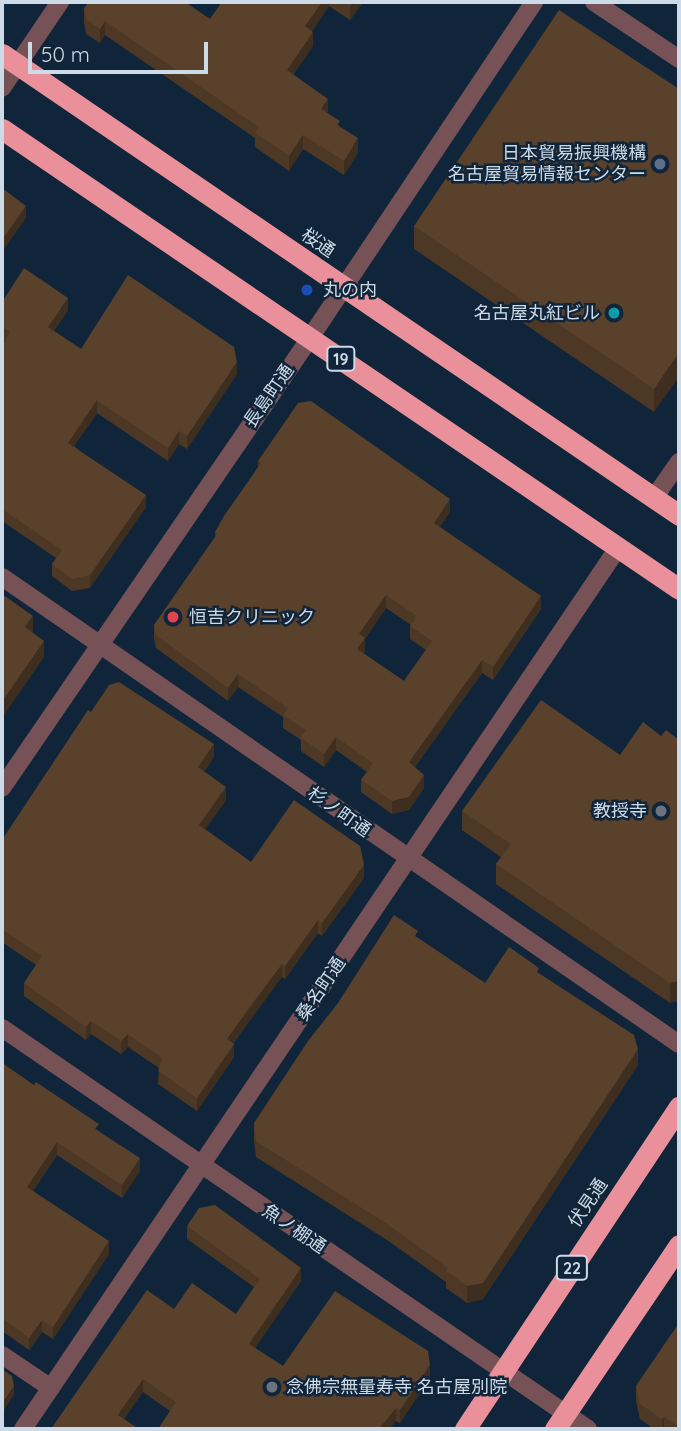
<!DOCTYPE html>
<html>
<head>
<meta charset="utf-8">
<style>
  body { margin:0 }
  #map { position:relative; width:681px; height:1431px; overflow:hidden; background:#102539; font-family:Quicksand,"Noto Sans JP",sans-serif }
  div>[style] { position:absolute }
  .minor>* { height:18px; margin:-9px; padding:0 9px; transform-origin:9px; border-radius:9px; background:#765256 }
  .highway>* { height:21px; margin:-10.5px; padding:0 10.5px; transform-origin:10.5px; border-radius:10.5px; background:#ea909b }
  .wall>* { inset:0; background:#4d3826 }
  .shaded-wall>* { inset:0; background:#3e2e1f }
  .building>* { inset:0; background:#59412c }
  .dots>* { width:19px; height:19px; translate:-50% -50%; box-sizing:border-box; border:4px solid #102539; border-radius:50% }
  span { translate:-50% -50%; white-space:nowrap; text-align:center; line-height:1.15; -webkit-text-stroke:5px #102539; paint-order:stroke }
  .shield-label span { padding:2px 5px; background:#102539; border:2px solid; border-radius:5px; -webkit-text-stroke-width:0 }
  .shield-label { font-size:16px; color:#cddae8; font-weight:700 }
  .poi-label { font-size:18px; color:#cddae8 }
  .right { translate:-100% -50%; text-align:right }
  .left { translate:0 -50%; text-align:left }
  .street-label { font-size:18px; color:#cddae8 }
  .frame { position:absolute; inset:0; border:4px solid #cddae8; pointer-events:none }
  .scale { position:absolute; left:28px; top:42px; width:180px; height:32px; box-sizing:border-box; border:4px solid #cddae8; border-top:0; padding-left:9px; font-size:21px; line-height:24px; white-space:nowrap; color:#cddae8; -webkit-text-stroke:5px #102539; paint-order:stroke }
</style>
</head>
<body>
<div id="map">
  <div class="minor">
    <i style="left:594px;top:2px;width:102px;rotate:33.8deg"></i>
    <i style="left:2px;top:88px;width:104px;rotate:-56deg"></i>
    <i style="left:654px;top:498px;width:44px;rotate:-55.2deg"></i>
    <i style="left:2px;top:577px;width:822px;rotate:34.6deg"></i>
    <i style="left:2px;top:788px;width:545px;rotate:-55.61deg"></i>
    <i style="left:310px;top:338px;width:404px;rotate:-56.3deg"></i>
    <i style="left:2px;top:1028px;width:710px;rotate:34.38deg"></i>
    <i style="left:2px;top:1355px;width:59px;rotate:34deg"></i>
    <i style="left:23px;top:1429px;width:1063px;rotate:-55.97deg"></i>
  </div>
  <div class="highway">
    <i style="left:2px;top:54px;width:819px;rotate:34.25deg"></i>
    <i style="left:2px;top:129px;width:818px;rotate:34.19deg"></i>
    <i style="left:465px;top:1429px;width:387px;rotate:-56.4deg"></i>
    <i style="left:555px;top:1429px;width:222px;rotate:-56deg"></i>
  </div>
  <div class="wall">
    <i style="clip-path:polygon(222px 2px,363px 2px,350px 20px,329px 6px,312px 31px,313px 46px,293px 75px,340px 127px,358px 153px,344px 175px,303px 149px,289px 171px,255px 147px,255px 138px,105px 35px,100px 43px,86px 34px,84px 22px,84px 8px,210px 19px)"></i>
    <i style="clip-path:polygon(679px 89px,654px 412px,414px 249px,414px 226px)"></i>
    <i style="clip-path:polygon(2px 302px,68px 310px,54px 331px,81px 349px,237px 374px,187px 449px,179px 444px,168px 461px,97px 413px,74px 446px,146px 507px,90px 588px,72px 591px,52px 576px,52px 564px,56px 558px,2px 521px,2px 346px,5px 341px,2px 339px)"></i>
    <i style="clip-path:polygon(evenodd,258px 461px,450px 512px,440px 527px,541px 609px,493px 680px,482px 673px,415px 767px,424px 788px,409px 810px,392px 814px,361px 792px,361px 780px,367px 772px,336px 750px,324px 767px,301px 751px,301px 740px,283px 728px,283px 717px,238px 687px,228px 701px,156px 648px,154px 638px,154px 625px,215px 538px,215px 532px,258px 467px,258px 461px,386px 608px,411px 625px,410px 626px,410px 639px,426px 650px,404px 681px,363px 653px,365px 651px,365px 639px,386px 608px)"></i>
    <i style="clip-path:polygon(91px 712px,214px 757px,204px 772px,226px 800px,205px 829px,251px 862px,364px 878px,322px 936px,318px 933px,285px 979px,282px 977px,248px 1022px,234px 1043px,234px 1057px,197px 1111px,158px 1084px,159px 1068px,128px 1047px,121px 1054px,91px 1034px,86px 1040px,24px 996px,24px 983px,36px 965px,2px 942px,2px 840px)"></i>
    <i style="clip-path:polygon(661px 736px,679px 740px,670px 1003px,496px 884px,496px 864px,501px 857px,462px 830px,462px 811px,620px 755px)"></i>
    <i style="clip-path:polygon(418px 938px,485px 983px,539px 974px,638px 1065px,483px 1299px,467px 1303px,446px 1288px,446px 1282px,387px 1240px,256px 1157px,254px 1140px,254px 1123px)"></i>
    <i style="clip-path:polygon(2px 1063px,99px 1131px,140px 1171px,122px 1198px,57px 1155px,33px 1191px,109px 1254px,53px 1339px,42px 1332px,29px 1350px,2px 1331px)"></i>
    <i style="clip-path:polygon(187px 1226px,301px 1281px,255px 1348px,283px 1366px,430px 1378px,400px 1423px,396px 1421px,170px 1411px,143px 1392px,51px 1429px,174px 1309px,236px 1314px,254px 1287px,187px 1239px)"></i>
    <i style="clip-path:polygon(679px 1323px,679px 1429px,654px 1429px,640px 1419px,636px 1401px,636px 1386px)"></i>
  </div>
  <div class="shaded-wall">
    <i style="clip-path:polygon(322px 2px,329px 2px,329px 6px,305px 41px,305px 26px)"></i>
    <i style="clip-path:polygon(353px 2px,363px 2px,350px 20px,350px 6px)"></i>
    <i style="clip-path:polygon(105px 21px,105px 35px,100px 43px,100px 29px)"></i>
    <i style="clip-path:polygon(313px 32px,313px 46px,287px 84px,287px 70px)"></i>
    <i style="clip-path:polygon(328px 99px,328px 113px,321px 109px)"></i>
    <i style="clip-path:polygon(303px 135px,303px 149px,289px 171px,289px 156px)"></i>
    <i style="clip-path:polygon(358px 138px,358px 153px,344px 175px,344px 161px)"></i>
    <i style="clip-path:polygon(26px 206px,26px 218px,2px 252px,2px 240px)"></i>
    <i style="clip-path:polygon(68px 298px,68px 310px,48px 339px,48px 327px)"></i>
    <i style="clip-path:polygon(679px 353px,679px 377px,654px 412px,654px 389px)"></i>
    <i style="clip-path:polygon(237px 362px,237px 374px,187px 449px,187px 436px)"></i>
    <i style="clip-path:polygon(97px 400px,97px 413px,68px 455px,68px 443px)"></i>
    <i style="clip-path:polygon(179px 431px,179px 444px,168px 461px,168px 448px)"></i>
    <i style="clip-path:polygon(146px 495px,146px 507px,90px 588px,90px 575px)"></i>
    <i style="clip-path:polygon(450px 499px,450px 512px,434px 536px,434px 523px)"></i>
    <i style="clip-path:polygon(386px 595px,386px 608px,365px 639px,365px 651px,357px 662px,359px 634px)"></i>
    <i style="clip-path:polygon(541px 596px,541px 609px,493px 680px,493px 667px)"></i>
    <i style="clip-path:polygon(33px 616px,33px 632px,25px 643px,25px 627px)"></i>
    <i style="clip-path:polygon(44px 641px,44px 657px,2px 718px,2px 702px)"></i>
    <i style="clip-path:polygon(482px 660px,482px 673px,409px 775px,409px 762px)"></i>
    <i style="clip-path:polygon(238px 674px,238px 687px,228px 701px,228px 688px)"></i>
    <i style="clip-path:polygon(336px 737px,336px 750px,324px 767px,324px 754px)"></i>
    <i style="clip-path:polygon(214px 744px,214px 757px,198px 780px,198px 767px)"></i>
    <i style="clip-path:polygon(424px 775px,424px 788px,409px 810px,392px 814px,392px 801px)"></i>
    <i style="clip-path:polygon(226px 787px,226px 800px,199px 838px,199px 825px)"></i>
    <i style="clip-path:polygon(364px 865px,364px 878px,322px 936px,322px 923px)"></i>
    <i style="clip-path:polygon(318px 920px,318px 933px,285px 979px,285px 966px)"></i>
    <i style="clip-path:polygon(282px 964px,282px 977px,227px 1052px,227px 1039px)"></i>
    <i style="clip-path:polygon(679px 981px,679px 1001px,670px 1003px,670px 983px)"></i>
    <i style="clip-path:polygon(91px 1021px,91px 1034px,86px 1040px,86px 1027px)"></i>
    <i style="clip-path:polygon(128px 1034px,128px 1047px,121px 1054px,121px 1041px)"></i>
    <i style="clip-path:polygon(234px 1044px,234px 1057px,197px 1111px,197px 1098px)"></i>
    <i style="clip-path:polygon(638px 1049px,638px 1065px,483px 1299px,467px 1303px,467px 1286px)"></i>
    <i style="clip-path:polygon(57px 1142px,57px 1155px,27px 1199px,27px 1187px)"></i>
    <i style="clip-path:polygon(140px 1158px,140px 1171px,122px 1198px,122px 1185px)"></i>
    <i style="clip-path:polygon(109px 1241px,109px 1254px,53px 1339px,53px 1327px)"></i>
    <i style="clip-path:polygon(301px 1268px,301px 1281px,249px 1357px,249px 1344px)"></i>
    <i style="clip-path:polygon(42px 1320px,42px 1332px,29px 1350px,29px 1338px)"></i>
    <i style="clip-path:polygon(430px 1365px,430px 1378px,400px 1423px,400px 1410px)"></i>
    <i style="clip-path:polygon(143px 1379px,143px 1392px,118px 1428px,118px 1415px)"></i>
    <i style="clip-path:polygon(14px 1386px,14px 1395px,2px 1413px,2px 1404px)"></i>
    <i style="clip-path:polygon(396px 1408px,396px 1421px,389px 1429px,379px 1429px)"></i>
    <i style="clip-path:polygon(664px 1417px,664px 1429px,662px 1429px,662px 1419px)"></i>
  </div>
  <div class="building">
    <i style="clip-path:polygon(89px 2px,185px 2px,210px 19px,222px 2px,322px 2px,305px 26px,313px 32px,287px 70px,328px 99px,321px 109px,340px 121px,337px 125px,358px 138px,344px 161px,303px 135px,289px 156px,255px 133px,259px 127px,105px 21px,100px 29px,86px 19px,84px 8px)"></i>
    <i style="clip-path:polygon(344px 2px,353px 2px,350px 6px)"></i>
    <i style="clip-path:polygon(559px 10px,679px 89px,679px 353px,654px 389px,414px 226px)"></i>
    <i style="clip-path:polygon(2px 188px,26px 206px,2px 240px)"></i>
    <i style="clip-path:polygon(24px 268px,68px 298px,48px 327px,81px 349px,128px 275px,234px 347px,237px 362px,187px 436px,179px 431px,168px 448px,97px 400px,68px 443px,146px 495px,90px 575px,72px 579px,52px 564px,62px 550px,2px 509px,2px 346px,10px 332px,2px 326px,2px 302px)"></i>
    <i style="clip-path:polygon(evenodd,311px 401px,450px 499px,434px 523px,541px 596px,493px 667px,482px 660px,409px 762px,424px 775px,409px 797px,392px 801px,361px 780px,373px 763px,336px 737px,324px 754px,301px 738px,306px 730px,283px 715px,288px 708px,238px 674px,228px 688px,156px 635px,154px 625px,217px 534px,215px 532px,224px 516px,261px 463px,258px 461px,298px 403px,311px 401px,386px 595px,417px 616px,410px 626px,432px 641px,404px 681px,357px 649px,365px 638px,359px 634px,386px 595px)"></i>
    <i style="clip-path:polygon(2px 594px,33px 616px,25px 627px,44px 641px,2px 702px)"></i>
    <i style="clip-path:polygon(119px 682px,214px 744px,198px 767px,226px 787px,199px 825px,251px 862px,294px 800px,360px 846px,364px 865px,322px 923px,318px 920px,285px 966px,282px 964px,248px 1009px,227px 1039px,234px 1044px,197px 1098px,158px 1071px,162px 1058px,128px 1034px,121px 1041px,91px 1021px,86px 1027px,24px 983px,42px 956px,2px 929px,2px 840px,88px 710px,91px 712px,109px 685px)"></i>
    <i style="clip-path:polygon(541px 700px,620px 755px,643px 722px,661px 736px,666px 730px,679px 740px,679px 981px,670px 983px,496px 864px,511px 844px,462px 811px)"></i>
    <i style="clip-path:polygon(394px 915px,418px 931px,415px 936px,485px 983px,509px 947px,539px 968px,537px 972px,634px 1035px,638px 1049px,483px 1283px,467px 1286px,446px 1271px,448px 1268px,387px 1224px,256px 1141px,254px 1123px,308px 1041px,338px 1003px)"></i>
    <i style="clip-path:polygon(2px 1063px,34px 1085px,36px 1082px,99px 1124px,95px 1129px,140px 1158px,122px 1185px,57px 1142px,27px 1187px,109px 1241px,53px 1327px,42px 1320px,29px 1338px,2px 1318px)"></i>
    <i style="clip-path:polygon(215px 1205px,301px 1268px,249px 1344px,283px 1366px,335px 1291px,428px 1351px,430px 1365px,400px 1410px,396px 1408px,379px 1429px,158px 1429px,176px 1402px,143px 1379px,118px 1415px,139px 1429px,51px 1429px,147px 1290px,174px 1309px,192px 1283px,236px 1314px,260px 1279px,187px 1226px,199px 1208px)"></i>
    <i style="clip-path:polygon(679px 1323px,679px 1427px,664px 1417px,662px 1419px,640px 1404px,636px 1386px)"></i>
    <i style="clip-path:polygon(2px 1369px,12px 1376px,14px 1386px,2px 1404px)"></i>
  </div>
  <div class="dots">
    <i style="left:660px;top:164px;background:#5c6f8a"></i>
    <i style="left:307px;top:290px;background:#1a4fb4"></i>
    <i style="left:614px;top:313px;background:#0f9aa8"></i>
    <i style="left:173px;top:617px;background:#e0444e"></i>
    <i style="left:661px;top:811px;background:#6b7280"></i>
    <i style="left:272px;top:1387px;background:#6b7280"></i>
  </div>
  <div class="shield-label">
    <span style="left:341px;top:359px">19</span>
    <span style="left:572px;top:1268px">22</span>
  </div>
  <div class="poi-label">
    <span class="right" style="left:646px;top:164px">日本貿易振興機構<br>名古屋貿易情報センター</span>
    <span class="left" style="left:323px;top:290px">丸の内</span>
    <span class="right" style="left:600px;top:313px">名古屋丸紅ビル</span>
    <span class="left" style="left:189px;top:617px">恒吉クリニック</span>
    <span class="right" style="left:647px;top:811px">教授寺</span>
    <span class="left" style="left:286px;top:1387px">念佛宗無量寿寺 名古屋別院</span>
  </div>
  <div class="street-label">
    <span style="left:318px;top:243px;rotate:34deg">桜通</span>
    <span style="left:269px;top:396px;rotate:-55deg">長島町通</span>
    <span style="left:339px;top:812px;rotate:35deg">杉ノ町通</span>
    <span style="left:321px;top:989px;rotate:-56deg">桑名町通</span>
    <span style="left:588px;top:1203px;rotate:-56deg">伏見通</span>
    <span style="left:294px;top:1229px;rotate:34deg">魚ノ棚通</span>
  </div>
  <div class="frame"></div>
  <div class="scale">50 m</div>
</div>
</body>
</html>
